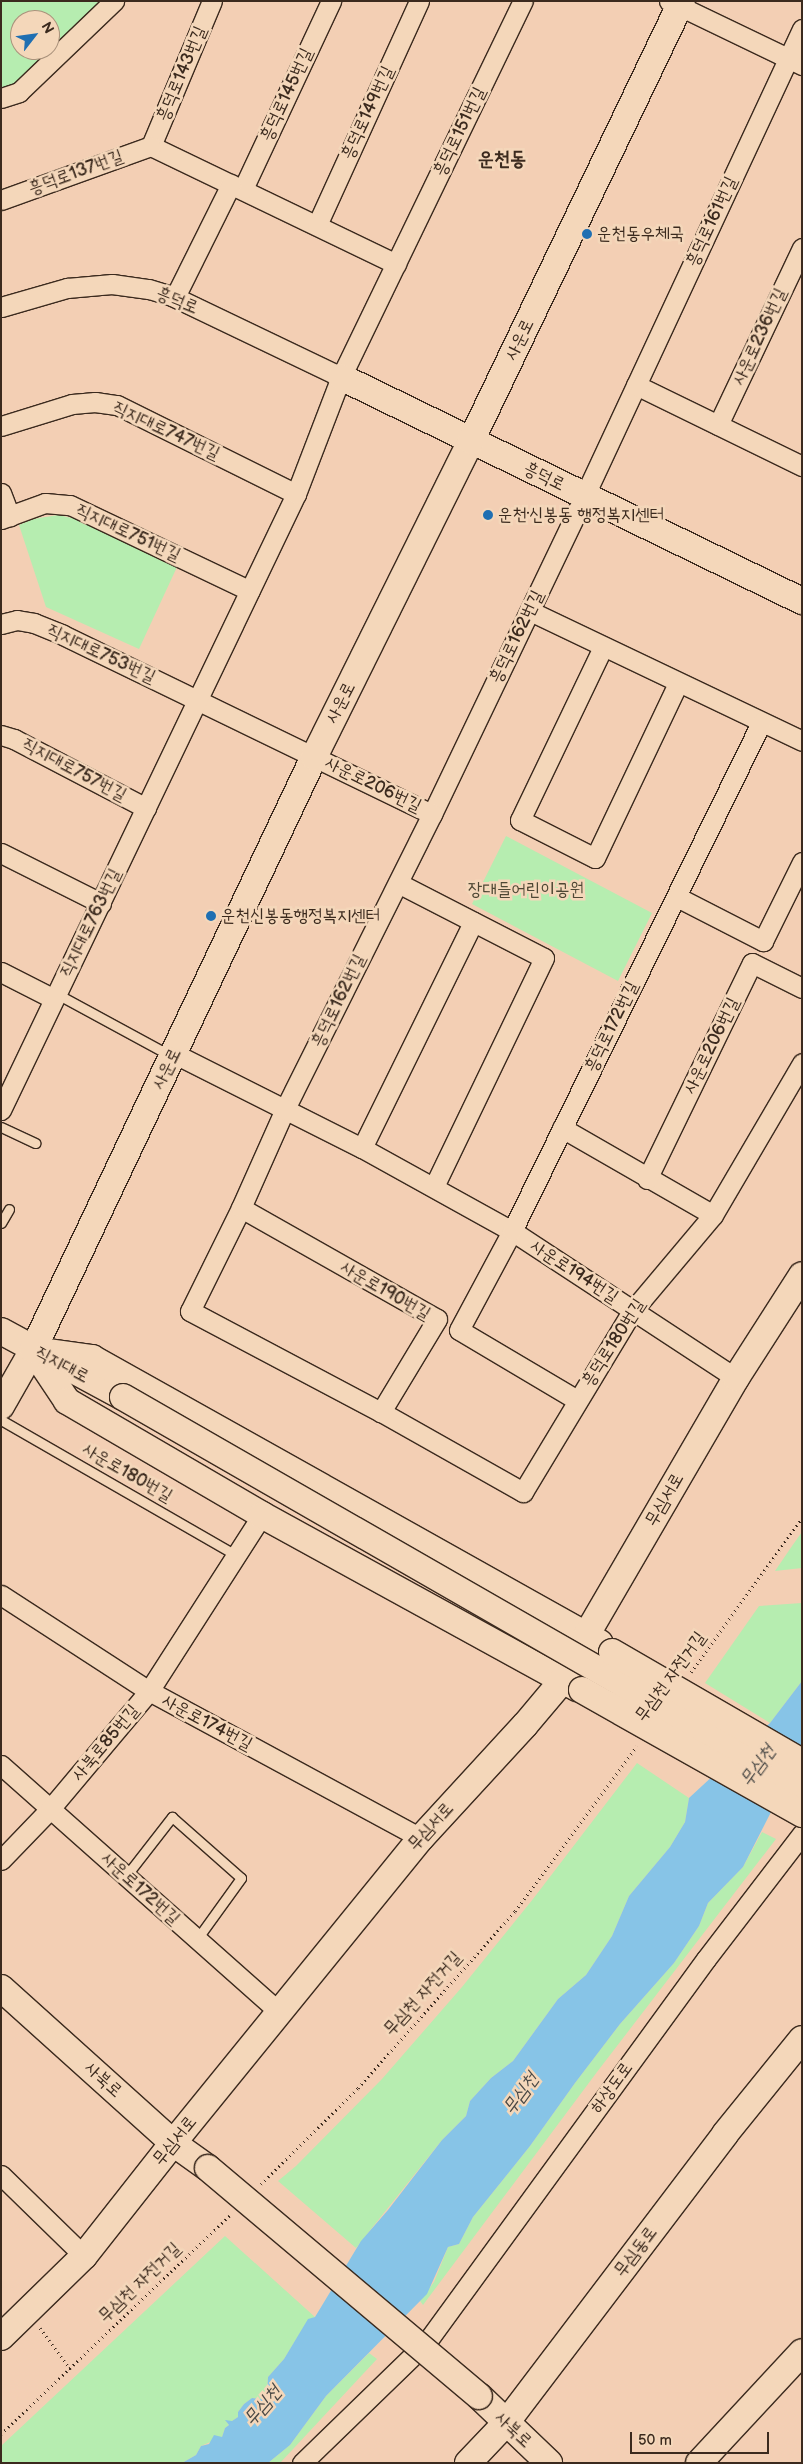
<!DOCTYPE html>
<html>
<head>
<meta charset="utf-8">
<style>
  body { margin:0 }
  #map { position:relative; width:803px; height:2464px; overflow:hidden; background:#f3cfb4; font-family:"Balsamiq Sans","Poor Story",sans-serif }
  div>[style] { position:absolute }
  .green>* { inset:0; background:#b6edb0 }
  .water>* { inset:0; background:#87c4e7 }
  .path>* { height:3px; margin-top:-1.5px; transform-origin:0; background:repeating-linear-gradient(90deg,#3b2a1e 0 1px,transparent 0 5px) }
  .roads { filter:drop-shadow(1px 0 #3b2a1e) drop-shadow(-1px 0 #3b2a1e) drop-shadow(0 1px #3b2a1e) drop-shadow(0 -1px #3b2a1e) }
  .lane>* { height:9px; margin:-4.5px; padding:0 4.5px; transform-origin:4.5px; border-radius:4.5px; background:#f4d7ba }
  .street>* { height:19px; margin:-9.5px; padding:0 9.5px; transform-origin:9.5px; border-radius:9.5px; background:#f4d7ba }
  .secondary>* { height:26px; margin:-13px; padding:0 13px; transform-origin:13px; border-radius:13px; background:#f4d7ba }
  .bridges { filter:drop-shadow(1px 0 #3b2a1e) drop-shadow(-1px 0 #3b2a1e) drop-shadow(0 1px #3b2a1e) drop-shadow(0 -1px #3b2a1e) }
  .secondary-bridge>* { height:26px; margin:-13px; padding:0 13px; transform-origin:13px; border-radius:13px; background:#f4d7ba }
  .dots>* { width:14px; height:14px; translate:-50% -50%; box-sizing:border-box; border:2px solid #f4d7ba; border-radius:50% }
  span { translate:-50% -50%; white-space:nowrap; text-align:center; line-height:1.15; -webkit-text-stroke:5px #f4d7ba; paint-order:stroke }
  .street-label { font-size:18px; color:#3b2a1e }
  .poi-label { font-size:18px; color:#3b2a1e }
  .left { translate:0 -50%; text-align:left }
  .park-label { font-size:18px; color:#4d4734 }
  .water-label { font-size:19px; color:#4a4946; font-style:italic }
  .quarter-label { font-size:20px; color:#3b2a1e; font-weight:700 }
  .frame { position:absolute; inset:0; border:2px solid #3b2a1e; pointer-events:none }
  .north { position:absolute; left:10px; top:10px; width:50px; height:50px; box-sizing:border-box; background:#f4d7ba; border:1px solid #aa927c; border-radius:50%; rotate:60deg; font-size:14px; font-weight:700; line-height:20px; text-align:center; color:#3b2a1e }
  .north::after { content:''; display:block; margin:auto; width:18px; height:22px; background:#1f6fb2; clip-path:polygon(50% 0,100% 100%,50% 72%,0 100%) }
  .scale { position:absolute; left:630px; top:2432px; width:139px; height:22px; box-sizing:border-box; border:2px solid #3b2a1e; border-top:0; padding-left:6px; font-size:15px; line-height:18px; white-space:nowrap; color:#3b2a1e; -webkit-text-stroke:4px #f4d7ba; paint-order:stroke }
</style>
</head>
<body>
<div id="map">
  <div class="green">
    <i style="clip-path:polygon(evenodd,1px 1px,125px 1px,32px 90px,1px 99px,1px 1px,20px 20px,50px 20px,50px 50px,20px 50px,20px 20px)"></i>
    <i style="clip-path:polygon(58px 515px,81px 520px,129px 541px,177px 567px,139px 649px,46px 607px,19px 525px,33px 519px)"></i>
    <i style="clip-path:polygon(506px 836px,652px 913px,618px 981px,472px 904px)"></i>
    <i style="clip-path:polygon(802px 1532px,802px 1568px,775px 1571px,792px 1546px)"></i>
    <i style="clip-path:polygon(802px 1603px,802px 1681px,770px 1723px,705px 1683px,759px 1606px)"></i>
    <i style="clip-path:polygon(637px 1763px,689px 1798px,685px 1822px,670px 1847px,629px 1896px,612px 1936px,586px 1975px,558px 1999px,513px 2061px,491px 2078px,470px 2101px,466px 2116px,442px 2140px,356px 2248px,278px 2181px,296px 2166px,382px 2079px,462px 1987px,533px 1899px)"></i>
    <i style="clip-path:polygon(762px 1832px,776px 1839px,597px 2072px,423px 2305px,420px 2301px,434px 2282px,448px 2247px,459px 2244px,473px 2217px,530px 2146px,575px 2083px,620px 2024px,674px 1963px,699px 1926px,708px 1903px,743px 1867px)"></i>
    <i style="clip-path:polygon(225px 2236px,315px 2317px,308px 2320px,284px 2359px,268px 2377px,267px 2395px,261px 2399px,252px 2398px,244px 2404px,238px 2412px,238px 2417px,232px 2421px,226px 2421px,229px 2425px,225px 2428px,222px 2437px,201px 2446px,196px 2455px,182px 2463px,1px 2463px,1px 2446px)"></i>
    <i style="clip-path:polygon(369px 2353px,377px 2359px,280px 2463px,268px 2463px,290px 2445px,326px 2396px)"></i>
  </div>
  <div class="water">
    <i style="clip-path:polygon(802px 1681px,802px 1751px,743px 1867px,708px 1903px,699px 1926px,674px 1963px,620px 2024px,575px 2083px,530px 2146px,473px 2217px,459px 2244px,448px 2247px,427px 2294px,326px 2396px,290px 2445px,268px 2463px,182px 2463px,196px 2455px,201px 2446px,209px 2444px,214px 2435px,222px 2437px,225px 2428px,229px 2425px,225px 2420px,232px 2421px,238px 2417px,238px 2412px,244px 2404px,252px 2398px,261px 2399px,267px 2395px,268px 2377px,284px 2359px,308px 2319px,315px 2317px,361px 2241px,388px 2210px,442px 2140px,466px 2116px,470px 2101px,491px 2078px,513px 2061px,558px 1999px,586px 1975px,612px 1936px,629px 1896px,670px 1847px,685px 1822px,689px 1798px,770px 1723px)"></i>
  </div>
  <div class="path">
    <i style="left:691px;top:1672px;width:190px;rotate:-54.2deg"></i>
    <i style="left:261px;top:2184px;width:136px;rotate:-44.7deg"></i>
    <i style="left:358px;top:2088px;width:237px;rotate:-48.4deg"></i>
    <i style="left:515px;top:1911px;width:205px;rotate:-53.5deg"></i>
    <i style="left:40px;top:2328px;width:51px;rotate:53.8deg"></i>
    <i style="left:1px;top:2434px;width:317px;rotate:-43.7deg"></i>
  </div>
  <div class="roads">
    <div class="lane">
      <i style="left:57px;top:994px;width:130px;rotate:28.5deg"></i>
      <i style="left:1px;top:1127px;width:38px;rotate:25deg"></i>
      <i style="left:1px;top:1223px;width:16px;rotate:-60deg"></i>
      <i style="left:1px;top:1420px;width:271px;rotate:29.9deg"></i>
      <i style="left:126px;top:1876px;width:75px;rotate:-52.1deg"></i>
      <i style="left:172px;top:1817px;width:92px;rotate:41.5deg"></i>
      <i style="left:241px;top:1878px;width:75px;rotate:125.8deg"></i>
    </div>
    <div class="street">
      <i style="left:669px;top:1px;width:148px;rotate:25.7deg"></i>
      <i style="left:802px;top:29px;width:516px;rotate:114.98deg"></i>
      <i style="left:584px;top:497px;width:352px;rotate:115.6deg"></i>
      <i style="left:432px;top:814px;width:330px;rotate:116.5deg"></i>
      <i style="left:285px;top:1109px;width:108px;rotate:114deg"></i>
      <i style="left:241px;top:1208px;width:115px;rotate:116.3deg"></i>
      <i style="left:190px;top:1311px;width:216px;rotate:27.9deg"></i>
      <i style="left:381px;top:1412px;width:163px;rotate:29.4deg"></i>
      <i style="left:523px;top:1492px;width:213px;rotate:-58.9deg"></i>
      <i style="left:633px;top:1310px;width:124px;rotate:-49.9deg"></i>
      <i style="left:713px;top:1215px;width:176px;rotate:-59.6deg"></i>
      <i style="left:1px;top:98px;width:19px;rotate:-18deg"></i>
      <i style="left:19px;top:92px;width:132px;rotate:-43.8deg"></i>
      <i style="left:151px;top:146px;width:272px;rotate:25.7deg"></i>
      <i style="left:151px;top:146px;width:157px;rotate:-67.2deg"></i>
      <i style="left:243px;top:189px;width:208px;rotate:-64.9deg"></i>
      <i style="left:1px;top:200px;width:159px;rotate:-19.8deg"></i>
      <i style="left:317px;top:225px;width:246px;rotate:-65.5deg"></i>
      <i style="left:175px;top:297px;width:126px;rotate:-63.6deg"></i>
      <i style="left:1px;top:307px;width:69px;rotate:-16.1deg"></i>
      <i style="left:67px;top:288px;width:45px;rotate:-5.1deg"></i>
      <i style="left:112px;top:284px;width:37px;rotate:8deg"></i>
      <i style="left:149px;top:289px;width:24px;rotate:17deg"></i>
      <i style="left:172px;top:296px;width:187px;rotate:25.6deg"></i>
      <i style="left:636px;top:385px;width:185px;rotate:26deg"></i>
      <i style="left:718px;top:425px;width:196px;rotate:-64.6deg"></i>
      <i style="left:1px;top:426px;width:74px;rotate:-17.2deg"></i>
      <i style="left:72px;top:404px;width:23px;rotate:-5deg"></i>
      <i style="left:95px;top:402px;width:22px;rotate:8deg"></i>
      <i style="left:117px;top:405px;width:200px;rotate:26.4deg"></i>
      <i style="left:1px;top:493px;width:25px;rotate:69deg"></i>
      <i style="left:1px;top:519px;width:47px;rotate:-20deg"></i>
      <i style="left:45px;top:503px;width:25px;rotate:5deg"></i>
      <i style="left:70px;top:505px;width:199px;rotate:25.5deg"></i>
      <i style="left:530px;top:611px;width:301px;rotate:25.5deg"></i>
      <i style="left:1px;top:624px;width:16px;rotate:-14deg"></i>
      <i style="left:17px;top:620px;width:17px;rotate:10deg"></i>
      <i style="left:34px;top:623px;width:31px;rotate:22deg"></i>
      <i style="left:63px;top:635px;width:410px;rotate:25.9deg"></i>
      <i style="left:603px;top:647px;width:192px;rotate:115.6deg"></i>
      <i style="left:520px;top:820px;width:84px;rotate:26.9deg"></i>
      <i style="left:595px;top:858px;width:194px;rotate:-64.6deg"></i>
      <i style="left:1px;top:735px;width:14px;rotate:17deg"></i>
      <i style="left:14px;top:739px;width:149px;rotate:27.6deg"></i>
      <i style="left:1px;top:853px;width:112px;rotate:26.6deg"></i>
      <i style="left:398px;top:883px;width:164px;rotate:27.2deg"></i>
      <i style="left:544px;top:958px;width:254px;rotate:115.7deg"></i>
      <i style="left:677px;top:897px;width:97px;rotate:27.1deg"></i>
      <i style="left:763px;top:941px;width:88px;rotate:-63.7deg"></i>
      <i style="left:1px;top:972px;width:59px;rotate:27deg"></i>
      <i style="left:175px;top:1054px;width:209px;rotate:26.7deg"></i>
      <i style="left:362px;top:1148px;width:171px;rotate:29deg"></i>
      <i style="left:512px;top:1231px;width:268px;rotate:33.3deg"></i>
      <i style="left:1px;top:1110px;width:683px;rotate:-64.41deg"></i>
      <i style="left:296px;top:494px;width:125px;rotate:-69deg"></i>
      <i style="left:341px;top:377px;width:418px;rotate:-64.2deg"></i>
      <i style="left:562px;top:1128px;width:174px;rotate:29.9deg"></i>
      <i style="left:362px;top:1148px;width:252px;rotate:-63.8deg"></i>
      <i style="left:647px;top:1179px;width:240px;rotate:-64.1deg"></i>
      <i style="left:752px;top:963px;width:56px;rotate:26.6deg"></i>
      <i style="left:241px;top:1208px;width:225px;rotate:29.5deg"></i>
      <i style="left:437px;top:1319px;width:109px;rotate:121.1deg"></i>
      <i style="left:577px;top:1400px;width:137px;rotate:-149.3deg"></i>
      <i style="left:459px;top:1330px;width:112px;rotate:-61.8deg"></i>
      <i style="left:512px;top:1231px;width:566px;rotate:-63.89deg"></i>
      <i style="left:1px;top:1595px;width:176px;rotate:33deg"></i>
      <i style="left:149px;top:1691px;width:309px;rotate:28.4deg"></i>
      <i style="left:1px;top:1765px;width:372px;rotate:41.6deg"></i>
      <i style="left:1px;top:1860px;width:71px;rotate:-46.1deg"></i>
      <i style="left:50px;top:1809px;width:154px;rotate:-50deg"></i>
      <i style="left:149px;top:1691px;width:209px;rotate:-57.3deg"></i>
      <i style="left:1px;top:2175px;width:116px;rotate:44.3deg"></i>
      <i style="left:302px;top:2463px;width:173px;rotate:-44.1deg"></i>
      <i style="left:426px;top:2343px;width:475px;rotate:-53.9deg"></i>
      <i style="left:706px;top:1959px;width:158px;rotate:-52.5deg"></i>
    </div>
    <div class="secondary">
      <i style="left:341px;top:377px;width:513px;rotate:25.92deg"></i>
      <i style="left:1px;top:1331px;width:139px;rotate:28.4deg"></i>
      <i style="left:33px;top:1350px;width:60px;rotate:7.7deg"></i>
      <i style="left:92px;top:1358px;width:582px;rotate:29.29deg"></i>
      <i style="left:33px;top:1350px;width:61px;rotate:56.3deg"></i>
      <i style="left:67px;top:1401px;width:226px;rotate:30.3deg"></i>
      <i style="left:262px;top:1515px;width:359px;rotate:28.8deg"></i>
      <i style="left:1px;top:1406px;width:64px;rotate:-60.3deg"></i>
      <i style="left:33px;top:1350px;width:656px;rotate:-64.65deg"></i>
      <i style="left:314px;top:757px;width:353px;rotate:-63.6deg"></i>
      <i style="left:471px;top:441px;width:488px;rotate:-64.4deg"></i>
      <i style="left:1px;top:1988px;width:232px;rotate:42deg"></i>
      <i style="left:173px;top:2143px;width:43px;rotate:35.5deg"></i>
      <i style="left:1px;top:2337px;width:116px;rotate:-44.3deg"></i>
      <i style="left:84px;top:2256px;width:144px;rotate:-51.8deg"></i>
      <i style="left:173px;top:2143px;width:393px;rotate:-50.9deg"></i>
      <i style="left:421px;top:1838px;width:154px;rotate:-47.4deg"></i>
      <i style="left:525px;top:1725px;width:57px;rotate:-49.9deg"></i>
      <i style="left:562px;top:1681px;width:53px;rotate:-62deg"></i>
      <i style="left:587px;top:1634px;width:296px;rotate:-59.8deg"></i>
      <i style="left:736px;top:1378px;width:122px;rotate:-57.3deg"></i>
      <i style="left:479px;top:2396px;width:97px;rotate:43.7deg"></i>
      <i style="left:468px;top:2463px;width:55px;rotate:-46.5deg"></i>
      <i style="left:506px;top:2423px;width:363px;rotate:-52.8deg"></i>
      <i style="left:725px;top:2134px;width:122px;rotate:-51deg"></i>
      <i style="left:699px;top:2463px;width:151px;rotate:-47.1deg"></i>
    </div>
  </div>
  <div class="bridges">
    <div class="secondary-bridge">
      <i style="left:123px;top:1397px;width:783px;rotate:29.87deg"></i>
      <i style="left:612px;top:1652px;width:220px;rotate:30.1deg"></i>
      <i style="left:582px;top:1690px;width:253px;rotate:29.4deg"></i>
      <i style="left:208px;top:2168px;width:354px;rotate:40.1deg"></i>
    </div>
  </div>
  <div class="dots">
    <i style="left:587px;top:234px;background:#1f6fb2"></i>
    <i style="left:488px;top:515px;background:#1f6fb2"></i>
    <i style="left:211px;top:916px;background:#1f6fb2"></i>
  </div>
  <div class="street-label">
    <span style="left:182px;top:74px;rotate:-67deg">흥덕로143번길</span>
    <span style="left:287px;top:95px;rotate:-65deg">흥덕로145번길</span>
    <span style="left:368px;top:113px;rotate:-65deg">흥덕로149번길</span>
    <span style="left:460px;top:132px;rotate:-64deg">흥덕로151번길</span>
    <span style="left:76px;top:173px;rotate:-20deg">흥덕로137번길</span>
    <span style="left:712px;top:222px;rotate:-65deg">흥덕로161번길</span>
    <span style="left:177px;top:301px;rotate:22deg">흥덕로</span>
    <span style="left:760px;top:337px;rotate:-65deg">사운로236번길</span>
    <span style="left:520px;top:340px;rotate:-64deg">사운로</span>
    <span style="left:166px;top:431px;rotate:25deg">직지대로747번길</span>
    <span style="left:544px;top:477px;rotate:26deg">흥덕로</span>
    <span style="left:128px;top:533px;rotate:25deg">직지대로751번길</span>
    <span style="left:517px;top:637px;rotate:-64deg">흥덕로162번길</span>
    <span style="left:101px;top:654px;rotate:25deg">직지대로753번길</span>
    <span style="left:341px;top:703px;rotate:-63deg">사운로</span>
    <span style="left:74px;top:770px;rotate:28deg">직지대로757번길</span>
    <span style="left:373px;top:785px;rotate:26deg">사운로206번길</span>
    <span style="left:91px;top:923px;rotate:-64deg">직지대로763번길</span>
    <span style="left:339px;top:1001px;rotate:-64deg">흥덕로162번길</span>
    <span style="left:612px;top:1027px;rotate:-64deg">흥덕로172번길</span>
    <span style="left:712px;top:1046px;rotate:-64deg">사운로206번길</span>
    <span style="left:167px;top:1069px;rotate:-64deg">사운로</span>
    <span style="left:574px;top:1272px;rotate:33deg">사운로194번길</span>
    <span style="left:385px;top:1291px;rotate:30deg">사운로190번길</span>
    <span style="left:614px;top:1343px;rotate:-57deg">흥덕로180번길</span>
    <span style="left:62px;top:1365px;rotate:28deg">직지대로</span>
    <span style="left:127px;top:1473px;rotate:30deg">사운로180번길</span>
    <span style="left:665px;top:1500px;rotate:-60deg">무심서로</span>
    <span style="left:671px;top:1677px;rotate:-54deg">무심천 자전거길</span>
    <span style="left:207px;top:1723px;rotate:28deg">사운로174번길</span>
    <span style="left:106px;top:1743px;rotate:-50deg">사북로85번길</span>
    <span style="left:431px;top:1827px;rotate:-48deg">무심서로</span>
    <span style="left:140px;top:1889px;rotate:42deg">사운로172번길</span>
    <span style="left:423px;top:1994px;rotate:-48deg">무심천 자전거길</span>
    <span style="left:103px;top:2080px;rotate:42deg">사북로</span>
    <span style="left:612px;top:2088px;rotate:-54deg">하상도로</span>
    <span style="left:175px;top:2141px;rotate:-51deg">무심서로</span>
    <span style="left:636px;top:2252px;rotate:-53deg">무심동로</span>
    <span style="left:140px;top:2283px;rotate:-44deg">무심천 자전거길</span>
    <span style="left:513px;top:2430px;rotate:43deg">사북로</span>
  </div>
  <div class="poi-label">
    <span class="left" style="left:597px;top:234px">운천동우체국</span>
    <span class="left" style="left:498px;top:515px">운천·신봉동 행정복지센터</span>
    <span class="left" style="left:221px;top:916px">운천신봉동행정복지센터</span>
  </div>
  <div class="park-label">
    <span style="left:526px;top:890px">장대들어린이공원</span>
  </div>
  <div class="water-label">
    <span style="left:758px;top:1766px;rotate:-54deg">무심천</span>
    <span style="left:521px;top:2094px;rotate:-54deg">무심천</span>
    <span style="left:263px;top:2406px;rotate:-49deg">무심천</span>
  </div>
  <div class="quarter-label">
    <span style="left:502px;top:159px">운천동</span>
  </div>
  <div class="frame"></div>
  <div class="north">N</div>
  <div class="scale">50 m</div>
</div>
</body>
</html>
